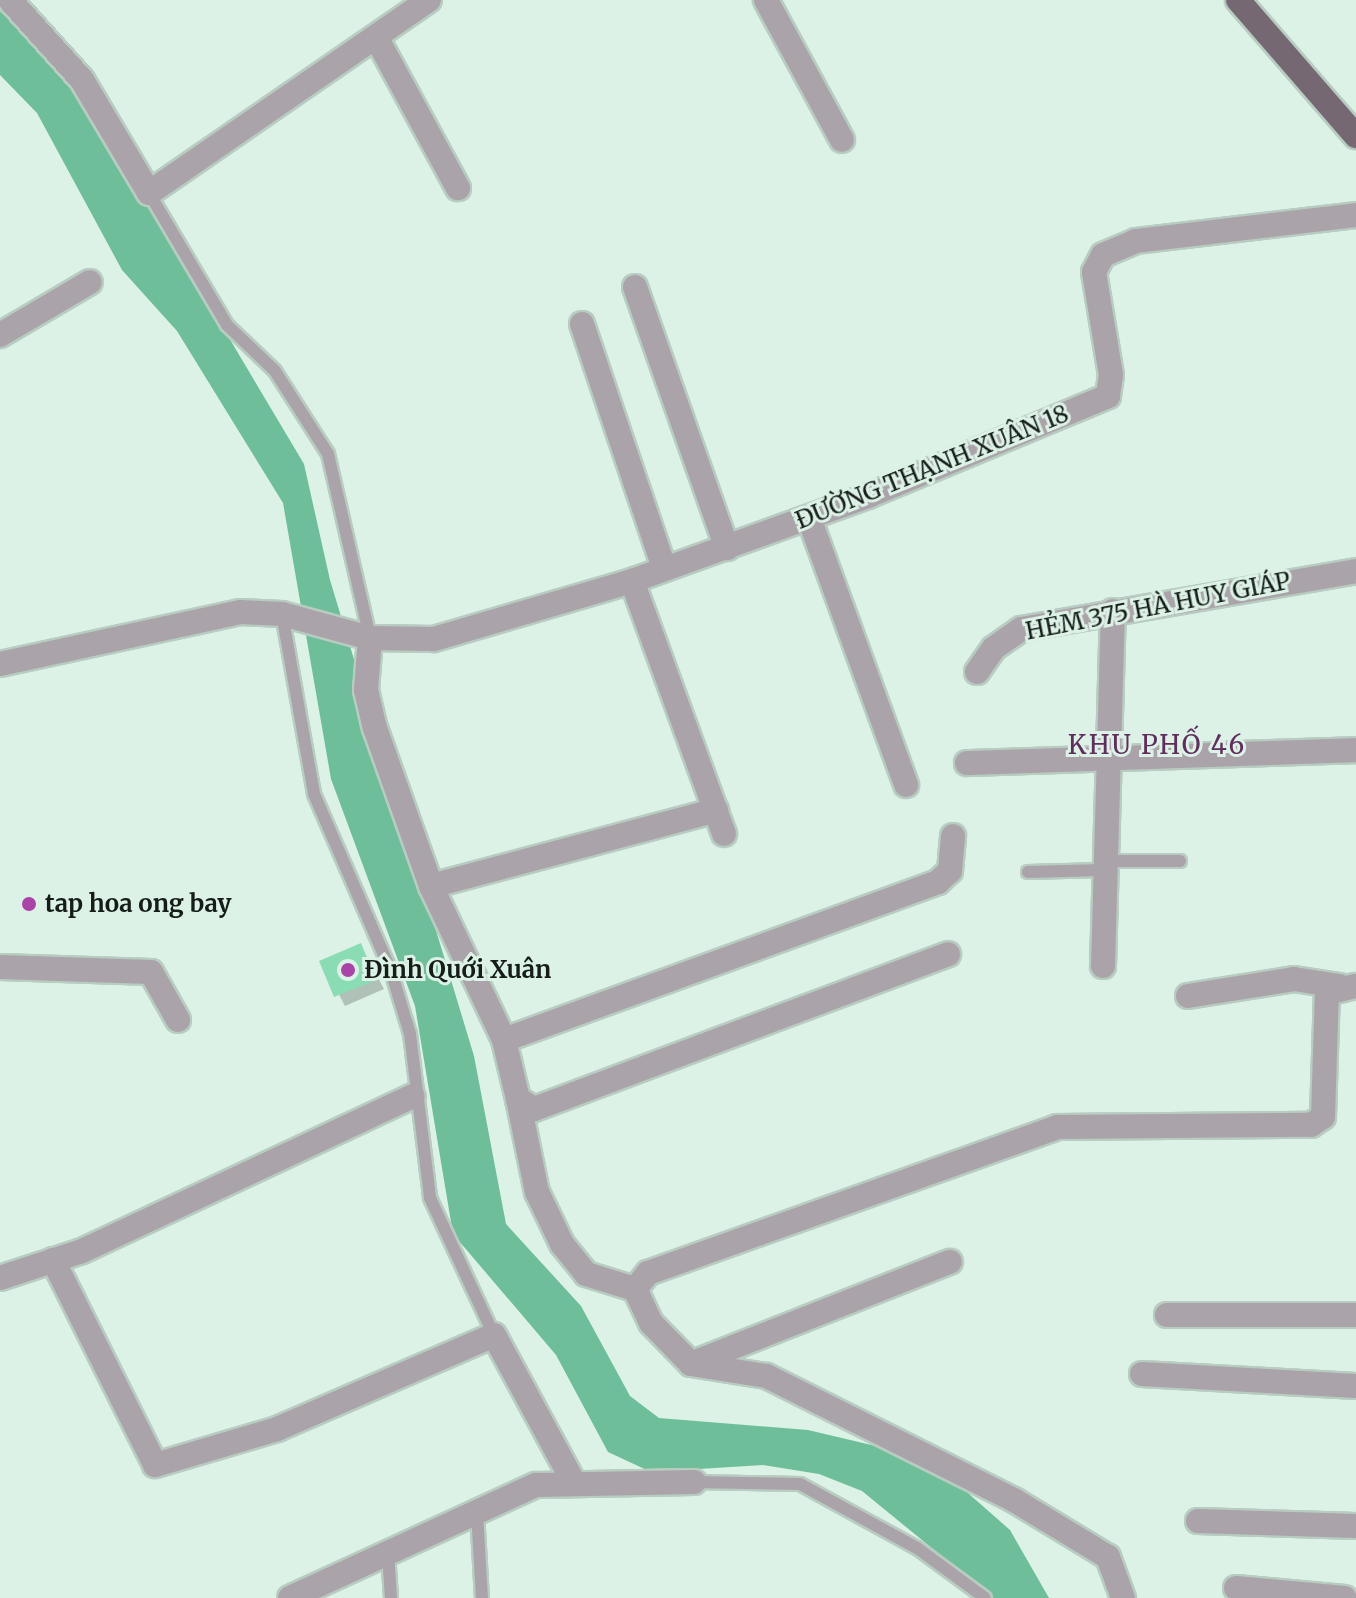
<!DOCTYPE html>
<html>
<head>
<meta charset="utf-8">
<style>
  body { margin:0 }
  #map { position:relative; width:1356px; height:1598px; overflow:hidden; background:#dcf2e6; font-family:Merriweather,serif }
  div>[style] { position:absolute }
  .water>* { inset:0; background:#6ebf99 }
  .shadow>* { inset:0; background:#0003 }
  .building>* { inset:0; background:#8adcb4 }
  .roads { filter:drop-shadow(2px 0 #b8ccc1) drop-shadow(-2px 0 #b8ccc1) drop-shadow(0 2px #b8ccc1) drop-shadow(0 -2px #b8ccc1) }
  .lane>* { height:12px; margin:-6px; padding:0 6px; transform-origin:6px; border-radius:6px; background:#aba3aa }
  .street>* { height:24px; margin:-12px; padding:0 12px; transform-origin:12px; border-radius:12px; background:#aba3aa }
  .primary>* { height:24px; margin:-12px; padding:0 12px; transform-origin:12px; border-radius:12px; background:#756873 }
  .dots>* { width:22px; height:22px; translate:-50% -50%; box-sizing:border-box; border:4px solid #dcf2e6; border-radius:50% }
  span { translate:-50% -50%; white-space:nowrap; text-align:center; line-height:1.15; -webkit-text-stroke:6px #dcf2e6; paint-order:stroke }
  .street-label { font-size:24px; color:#161d19 }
  .poi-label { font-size:24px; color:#161d19; font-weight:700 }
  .left { translate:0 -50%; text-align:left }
  .neighbourhood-label { font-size:26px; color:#602d5d; letter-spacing:2px }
</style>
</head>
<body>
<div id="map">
  <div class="water">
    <i style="clip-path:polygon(0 0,62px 57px,304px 464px,330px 580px,474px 1056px,506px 1224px,581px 1306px,630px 1396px,659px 1418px,808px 1430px,884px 1448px,952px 1479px,1010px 1530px,1049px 1598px,993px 1598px,862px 1491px,819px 1474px,763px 1465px,651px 1472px,608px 1452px,556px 1355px,453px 1234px,415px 1006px,331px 779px,283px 503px,177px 331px,122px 270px,37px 113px,0 75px)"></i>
  </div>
  <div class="shadow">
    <i style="clip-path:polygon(361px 946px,384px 989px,345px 1006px,322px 962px)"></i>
  </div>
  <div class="building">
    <i style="clip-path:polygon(361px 943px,376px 980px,334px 997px,319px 961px)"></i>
  </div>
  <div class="roads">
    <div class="lane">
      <i style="left:149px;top:193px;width:153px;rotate:59.4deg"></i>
      <i style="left:227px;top:325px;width:66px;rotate:43.8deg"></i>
      <i style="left:275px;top:371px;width:98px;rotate:57.4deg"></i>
      <i style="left:328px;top:454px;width:189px;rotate:77.1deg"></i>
      <i style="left:282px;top:614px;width:183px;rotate:79.9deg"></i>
      <i style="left:314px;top:794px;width:193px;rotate:66.5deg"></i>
      <i style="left:391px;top:971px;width:66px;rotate:73.2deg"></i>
      <i style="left:410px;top:1034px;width:165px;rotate:83deg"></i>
      <i style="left:430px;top:1198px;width:151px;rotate:65deg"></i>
      <i style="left:1104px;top:861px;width:76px"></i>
      <i style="left:1028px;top:872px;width:76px;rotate:-1.5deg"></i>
      <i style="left:694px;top:1482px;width:106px;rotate:1.1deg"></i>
      <i style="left:800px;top:1484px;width:133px;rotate:28.7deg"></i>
      <i style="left:917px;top:1548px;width:84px;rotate:36.3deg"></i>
      <i style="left:477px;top:1512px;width:86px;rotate:86.7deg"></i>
      <i style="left:388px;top:1553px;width:45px;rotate:86.2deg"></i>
    </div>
    <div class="street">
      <i style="left:10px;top:0;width:108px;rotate:48deg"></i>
      <i style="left:82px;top:80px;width:131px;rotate:59.3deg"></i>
      <i style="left:149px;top:193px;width:340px;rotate:-34.6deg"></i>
      <i style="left:766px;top:0;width:159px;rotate:61.5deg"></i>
      <i style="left:376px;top:37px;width:172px;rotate:61.5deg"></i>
      <i style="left:635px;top:287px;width:277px;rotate:70.6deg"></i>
      <i style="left:582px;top:324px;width:257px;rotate:71.4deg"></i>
      <i style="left:0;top:335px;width:104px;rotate:-30.5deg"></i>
      <i style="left:809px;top:518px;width:284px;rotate:70deg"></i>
      <i style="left:632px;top:581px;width:269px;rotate:70deg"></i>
      <i style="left:370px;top:638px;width:52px;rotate:94.4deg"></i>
      <i style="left:366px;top:690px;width:39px;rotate:77deg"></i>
      <i style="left:375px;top:728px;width:168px;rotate:70.5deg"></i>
      <i style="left:431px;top:886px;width:170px;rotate:64.6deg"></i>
      <i style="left:504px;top:1040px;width:61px;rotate:76.7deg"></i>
      <i style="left:518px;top:1099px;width:19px;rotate:32deg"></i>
      <i style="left:534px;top:1109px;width:442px;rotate:-20.5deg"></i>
      <i style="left:0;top:664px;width:246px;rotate:-12.2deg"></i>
      <i style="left:240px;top:612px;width:42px;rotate:2.7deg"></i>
      <i style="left:282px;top:614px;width:91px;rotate:15.3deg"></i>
      <i style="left:370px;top:638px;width:64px;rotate:0.9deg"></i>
      <i style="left:434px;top:639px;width:206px;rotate:-16.3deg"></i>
      <i style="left:632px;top:581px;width:251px;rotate:-19.8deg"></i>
      <i style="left:868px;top:496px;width:260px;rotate:-22.6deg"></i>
      <i style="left:1108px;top:396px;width:21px;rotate:-82deg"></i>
      <i style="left:1111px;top:375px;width:104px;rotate:-99.4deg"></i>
      <i style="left:1094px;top:272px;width:19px;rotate:-62deg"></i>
      <i style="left:1103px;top:255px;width:36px;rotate:-23deg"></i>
      <i style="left:1136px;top:241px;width:222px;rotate:-6.7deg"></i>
      <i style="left:977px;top:672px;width:29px;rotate:-55deg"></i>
      <i style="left:994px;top:648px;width:33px;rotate:-35deg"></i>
      <i style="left:1021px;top:629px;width:340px;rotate:-9.8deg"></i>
      <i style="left:967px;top:763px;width:389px;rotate:-1.9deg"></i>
      <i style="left:431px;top:886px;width:295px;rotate:-14.9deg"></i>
      <i style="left:1103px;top:966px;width:355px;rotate:-88.4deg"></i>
      <i style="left:0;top:967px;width:151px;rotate:1.9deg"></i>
      <i style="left:151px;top:972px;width:55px;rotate:60.6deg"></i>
      <i style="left:1188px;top:996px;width:107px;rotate:-9.1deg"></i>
      <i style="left:1294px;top:979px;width:46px;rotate:8.8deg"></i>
      <i style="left:504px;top:1040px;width:462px;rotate:-20deg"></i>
      <i style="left:938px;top:882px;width:16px;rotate:-43deg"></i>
      <i style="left:950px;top:871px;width:35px;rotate:-85deg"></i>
      <i style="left:518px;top:1099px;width:95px;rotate:78.5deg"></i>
      <i style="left:537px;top:1192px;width:58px;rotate:64.3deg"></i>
      <i style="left:562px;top:1244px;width:38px;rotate:51deg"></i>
      <i style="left:586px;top:1274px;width:51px;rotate:17deg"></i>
      <i style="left:53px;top:1260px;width:229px;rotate:63.5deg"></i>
      <i style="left:155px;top:1465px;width:127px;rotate:-16.4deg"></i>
      <i style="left:277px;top:1429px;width:236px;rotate:-23.4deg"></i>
      <i style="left:494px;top:1335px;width:166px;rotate:61.6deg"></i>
      <i style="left:0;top:1278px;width:86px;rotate:-18.2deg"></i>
      <i style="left:82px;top:1251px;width:365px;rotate:-25.1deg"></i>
      <i style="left:1167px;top:1315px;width:189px"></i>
      <i style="left:693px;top:1363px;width:276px;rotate:-21.5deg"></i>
      <i style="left:1142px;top:1374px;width:214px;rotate:3.2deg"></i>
      <i style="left:1198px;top:1521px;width:158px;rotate:1.8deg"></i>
      <i style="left:1236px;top:1588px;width:109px;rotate:5.2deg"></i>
      <i style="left:290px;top:1598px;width:271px;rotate:-24.7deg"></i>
      <i style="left:536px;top:1485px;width:158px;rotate:-1.1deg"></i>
      <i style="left:1123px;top:1598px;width:44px;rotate:-110.1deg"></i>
      <i style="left:1108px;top:1557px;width:110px;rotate:-148.8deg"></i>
      <i style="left:1014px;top:1500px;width:277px;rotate:-153.4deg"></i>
      <i style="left:766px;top:1376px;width:76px;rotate:-170.9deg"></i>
      <i style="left:691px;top:1364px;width:57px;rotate:-134.3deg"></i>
      <i style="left:651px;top:1323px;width:38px;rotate:-115deg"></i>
      <i style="left:635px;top:1289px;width:21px;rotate:-51deg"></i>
      <i style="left:648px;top:1273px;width:434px;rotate:-19.6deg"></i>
      <i style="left:1057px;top:1127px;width:254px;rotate:-0.5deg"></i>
      <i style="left:1311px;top:1125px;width:14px;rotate:-34deg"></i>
      <i style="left:1323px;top:1117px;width:124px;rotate:-88.2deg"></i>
      <i style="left:1327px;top:993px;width:30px;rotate:-14deg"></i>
    </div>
    <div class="primary">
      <i style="left:1238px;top:0;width:180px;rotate:49.1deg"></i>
    </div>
  </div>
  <div class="dots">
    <i style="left:29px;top:904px;background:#ab44a8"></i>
    <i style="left:348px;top:970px;background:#ab44a8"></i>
  </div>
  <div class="street-label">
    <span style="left:932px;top:467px;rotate:-22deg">ĐƯỜNG THẠNH XUÂN 18</span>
    <span style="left:1158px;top:606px;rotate:-11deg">HẺM 375 HÀ HUY GIÁP</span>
  </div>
  <div class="poi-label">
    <span class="left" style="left:45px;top:904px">tap hoa ong bay</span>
    <span class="left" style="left:364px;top:970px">Đình Quới Xuân</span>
  </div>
  <div class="neighbourhood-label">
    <span style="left:1157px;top:745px">KHU PHỐ 46</span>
  </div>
</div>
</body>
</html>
